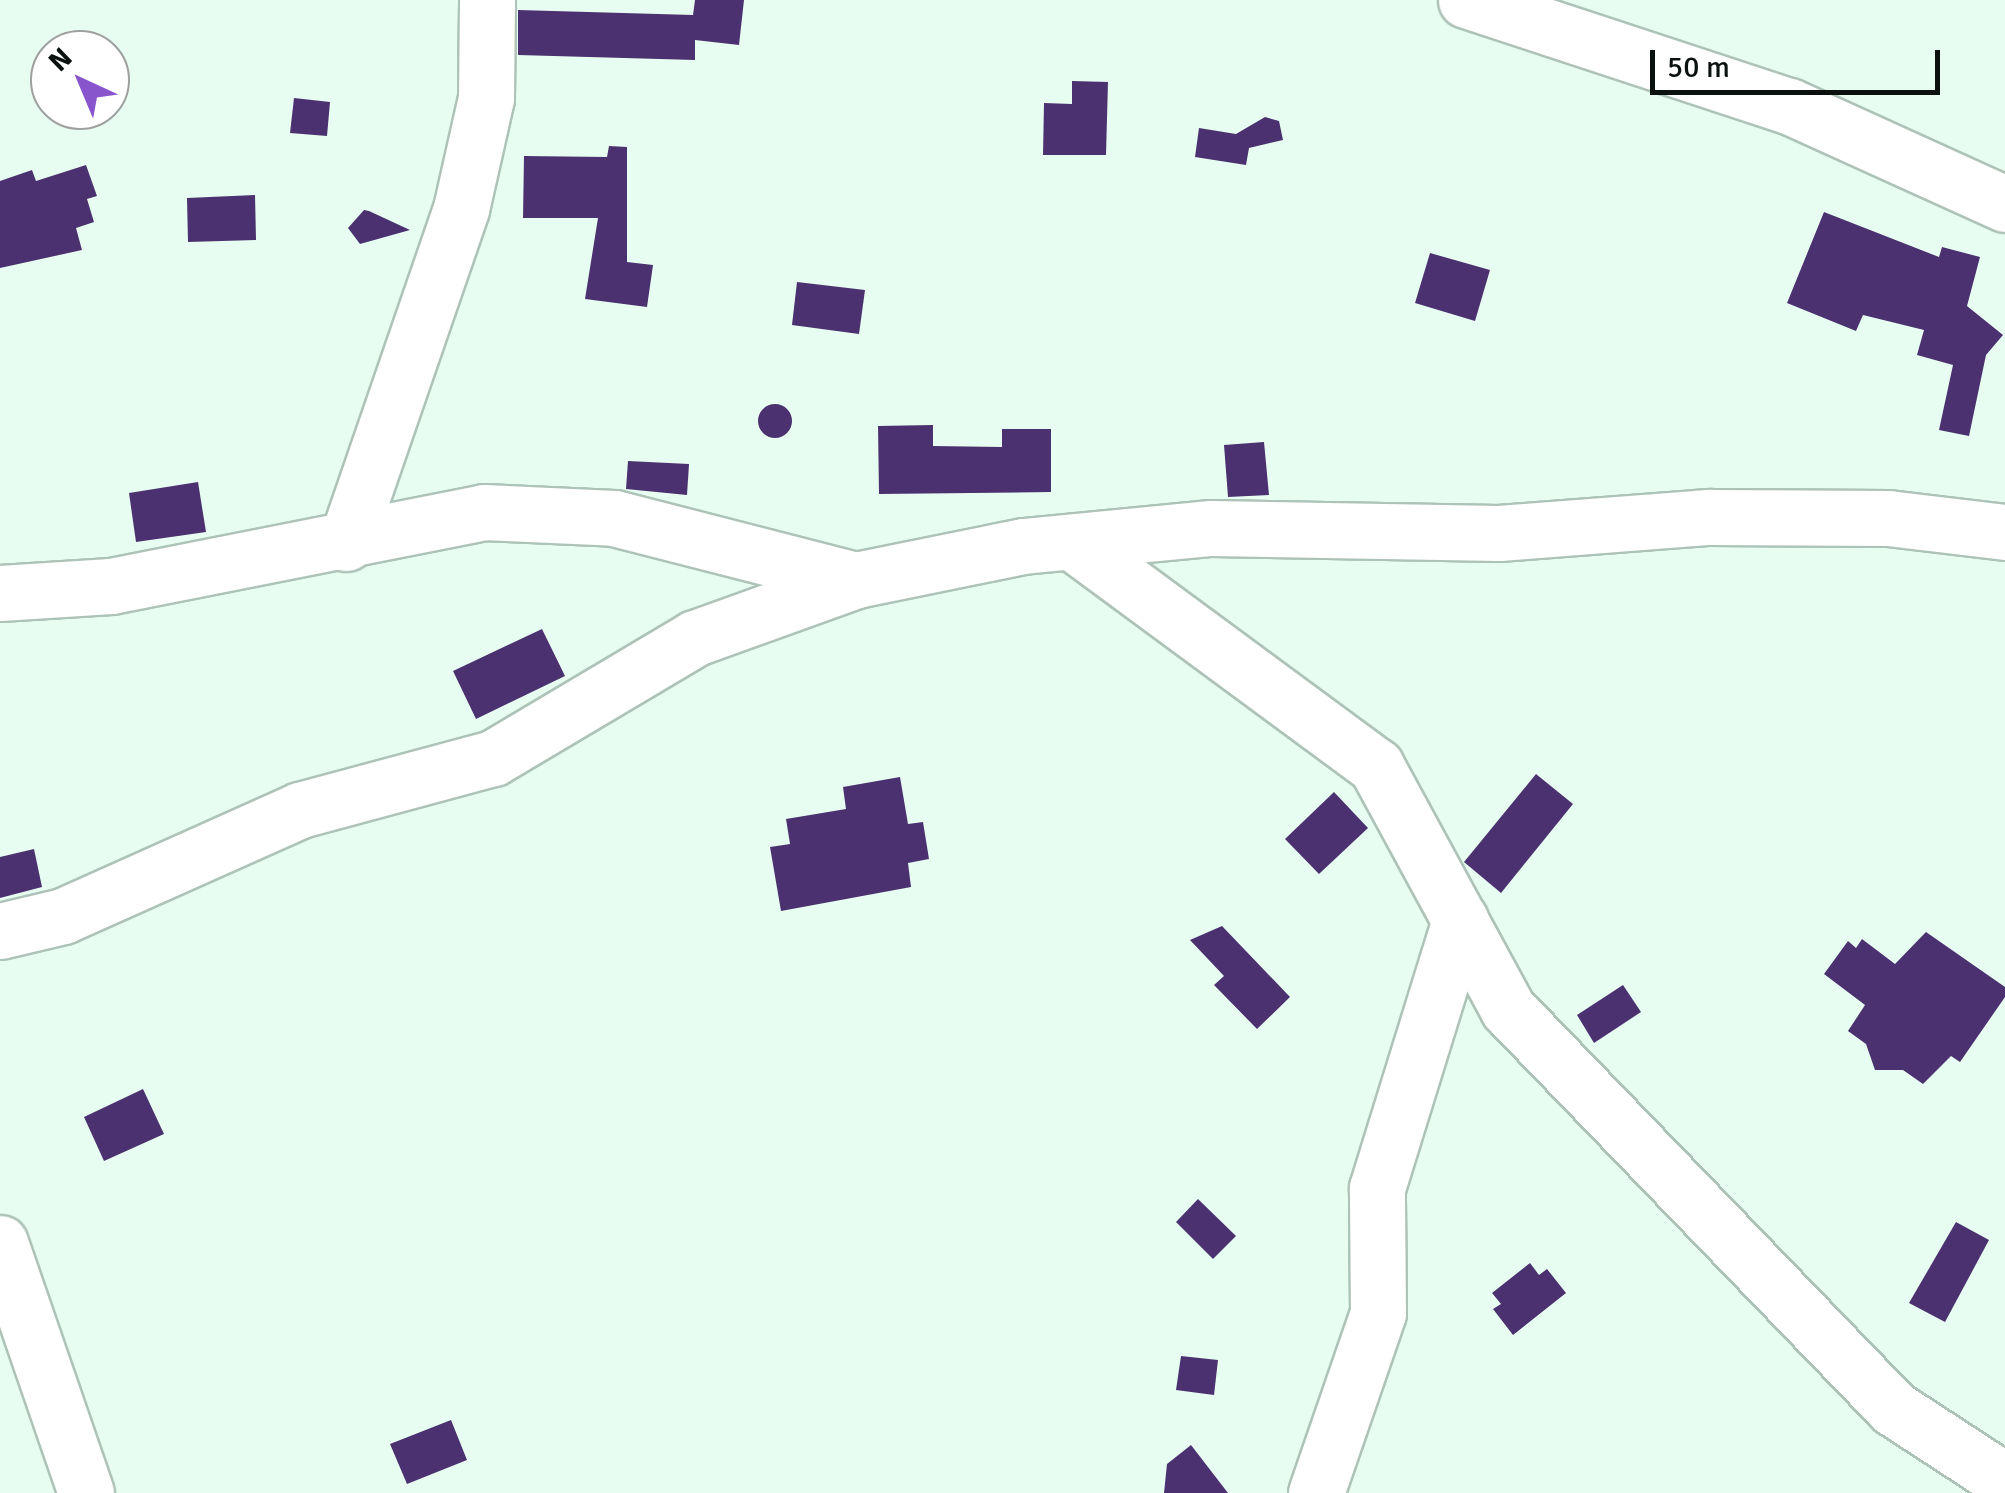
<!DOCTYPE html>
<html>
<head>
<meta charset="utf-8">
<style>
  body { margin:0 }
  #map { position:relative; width:2005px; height:1493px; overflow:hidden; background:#e8fdf2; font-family:Signika,sans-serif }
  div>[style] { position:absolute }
  .building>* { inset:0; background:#4b316f }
  .round { border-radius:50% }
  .roads { filter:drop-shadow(2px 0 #aec3b8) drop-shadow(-2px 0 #aec3b8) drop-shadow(0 2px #aec3b8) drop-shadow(0 -2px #aec3b8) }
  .minor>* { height:55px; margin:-27.5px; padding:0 27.5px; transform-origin:27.5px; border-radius:27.5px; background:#fff }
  span { translate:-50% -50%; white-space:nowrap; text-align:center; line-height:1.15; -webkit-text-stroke:10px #fff; paint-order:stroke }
  .north { position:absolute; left:30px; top:30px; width:100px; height:100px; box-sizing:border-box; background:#fff; border:2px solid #9da09f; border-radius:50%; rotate:316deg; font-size:28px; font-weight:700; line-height:40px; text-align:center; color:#0a110e }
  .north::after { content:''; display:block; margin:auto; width:35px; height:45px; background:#8955cd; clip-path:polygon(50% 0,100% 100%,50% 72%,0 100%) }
  .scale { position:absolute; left:1650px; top:50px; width:290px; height:45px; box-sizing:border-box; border:5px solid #0a110e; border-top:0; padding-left:12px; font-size:30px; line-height:35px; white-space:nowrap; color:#0a110e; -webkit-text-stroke:8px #fff; paint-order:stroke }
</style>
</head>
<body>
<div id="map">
  <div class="building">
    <i style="clip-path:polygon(695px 0,744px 0,739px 45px,695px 40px,695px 60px,518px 55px,518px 10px,693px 15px)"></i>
    <i style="clip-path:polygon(1072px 81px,1108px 82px,1106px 155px,1043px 155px,1044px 103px,1072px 104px)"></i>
    <i style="clip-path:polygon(294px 98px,330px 102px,327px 136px,290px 133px)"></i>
    <i style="clip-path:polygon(1265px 117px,1279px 121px,1283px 140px,1249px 148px,1246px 165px,1195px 157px,1199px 128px,1236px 134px)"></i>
    <i style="clip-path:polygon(609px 146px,627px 147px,627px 262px,653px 265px,647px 307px,585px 299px,598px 218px,523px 218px,524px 156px,607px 157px)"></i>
    <i style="clip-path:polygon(86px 165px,97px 196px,87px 199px,94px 222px,76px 228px,82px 250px,0 268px,0 181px,32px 170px,36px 181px)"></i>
    <i style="clip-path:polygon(255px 195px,256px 240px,188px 242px,187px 198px)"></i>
    <i style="clip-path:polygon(364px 210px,369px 211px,410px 230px,360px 244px,348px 228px)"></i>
    <i style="clip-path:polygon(1824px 212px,1939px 257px,1942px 247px,1980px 257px,1967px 306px,2003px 335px,1986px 355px,1969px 436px,1939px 430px,1953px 365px,1917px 355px,1924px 330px,1863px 315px,1856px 331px,1787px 303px)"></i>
    <i style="clip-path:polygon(1430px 253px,1490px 270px,1475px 321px,1415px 303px)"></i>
    <i style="clip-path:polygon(797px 282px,865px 290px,859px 334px,792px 325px)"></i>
    <i class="round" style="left:758px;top:404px;width:34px;height:34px"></i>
    <i style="clip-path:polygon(933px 425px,933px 446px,1002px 447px,1002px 429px,1051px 429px,1051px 492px,879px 494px,878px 426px)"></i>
    <i style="clip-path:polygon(1264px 442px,1269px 495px,1228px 497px,1224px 445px)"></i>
    <i style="clip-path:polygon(628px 461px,689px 464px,687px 495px,626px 489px)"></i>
    <i style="clip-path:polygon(198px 482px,206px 532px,136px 542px,129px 493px)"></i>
    <i style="clip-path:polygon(542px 629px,565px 676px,476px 719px,453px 671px)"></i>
    <i style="clip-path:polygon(1536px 774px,1573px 804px,1501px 893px,1464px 862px)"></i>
    <i style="clip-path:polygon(900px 777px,908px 824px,923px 822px,929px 859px,908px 863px,911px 887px,781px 911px,770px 847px,790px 844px,786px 819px,846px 809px,843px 787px)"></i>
    <i style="clip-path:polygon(1334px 792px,1368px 828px,1319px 874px,1285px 839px)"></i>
    <i style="clip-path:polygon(34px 849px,42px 887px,0 898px,0 857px)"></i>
    <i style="clip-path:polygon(1222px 926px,1290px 997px,1257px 1029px,1214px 985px,1224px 976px,1190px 940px)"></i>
    <i style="clip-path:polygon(1926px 932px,2005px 987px,2005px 997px,1960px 1062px,1951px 1056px,1923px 1084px,1903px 1070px,1875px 1070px,1866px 1044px,1848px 1031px,1865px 1005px,1824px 974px,1848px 941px,1856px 948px,1862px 939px,1895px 964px)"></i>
    <i style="clip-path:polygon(1623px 985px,1641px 1012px,1594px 1043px,1577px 1015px)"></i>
    <i style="clip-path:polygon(143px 1089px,164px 1134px,104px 1161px,84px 1117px)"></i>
    <i style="clip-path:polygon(1198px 1199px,1236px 1236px,1213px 1259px,1176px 1222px)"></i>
    <i style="clip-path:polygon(1956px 1222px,1989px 1240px,1945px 1322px,1909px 1303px)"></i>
    <i style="clip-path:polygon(1530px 1263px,1539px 1275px,1547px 1269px,1566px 1293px,1513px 1335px,1493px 1309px,1501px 1304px,1492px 1293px)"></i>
    <i style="clip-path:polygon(1181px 1356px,1218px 1360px,1214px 1395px,1176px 1390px)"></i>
    <i style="clip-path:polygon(451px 1420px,467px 1460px,407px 1484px,390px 1444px)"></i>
    <i style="clip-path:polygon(1191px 1445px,1228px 1493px,1164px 1493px,1167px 1464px)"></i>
  </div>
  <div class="roads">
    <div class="minor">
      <i style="left:1466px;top:0;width:340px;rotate:18.2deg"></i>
      <i style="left:1789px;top:106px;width:237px;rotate:24.4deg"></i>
      <i style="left:1072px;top:542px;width:378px;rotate:36.4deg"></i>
      <i style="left:1376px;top:766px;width:277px;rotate:61.5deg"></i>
      <i style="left:1508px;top:1009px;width:554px;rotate:46.02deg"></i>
      <i style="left:1893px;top:1408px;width:134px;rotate:33.1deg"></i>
      <i style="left:346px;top:543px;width:353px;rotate:-71deg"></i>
      <i style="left:461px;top:209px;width:114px;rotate:-77.3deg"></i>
      <i style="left:486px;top:98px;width:98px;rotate:-89.4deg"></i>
      <i style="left:0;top:593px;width:111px;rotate:-3.6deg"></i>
      <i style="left:111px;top:586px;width:380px;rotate:-11.2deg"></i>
      <i style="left:484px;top:512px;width:130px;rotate:2.6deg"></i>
      <i style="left:614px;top:518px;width:250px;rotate:14.4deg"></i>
      <i style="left:856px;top:580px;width:170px;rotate:-11.5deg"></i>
      <i style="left:1023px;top:546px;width:189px;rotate:-5.5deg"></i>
      <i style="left:1211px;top:528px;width:288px;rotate:1deg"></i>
      <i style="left:1499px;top:533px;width:211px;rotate:-4.4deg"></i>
      <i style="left:1709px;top:517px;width:179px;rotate:0.3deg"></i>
      <i style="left:1888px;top:518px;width:118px;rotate:6.8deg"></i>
      <i style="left:0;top:931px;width:65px;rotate:-13.4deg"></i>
      <i style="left:63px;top:916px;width:260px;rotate:-24.1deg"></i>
      <i style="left:300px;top:810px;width:200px;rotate:-15.1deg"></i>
      <i style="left:493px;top:758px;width:235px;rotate:-30.7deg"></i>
      <i style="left:695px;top:638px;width:171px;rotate:-19.8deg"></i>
      <i style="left:0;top:1243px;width:264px;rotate:71deg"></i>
      <i style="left:1316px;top:1493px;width:190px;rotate:-71deg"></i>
      <i style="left:1378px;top:1313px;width:125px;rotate:-90.5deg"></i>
      <i style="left:1377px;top:1188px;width:281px;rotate:-72.8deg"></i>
    </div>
  </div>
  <div class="north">N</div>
  <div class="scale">50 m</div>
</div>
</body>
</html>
